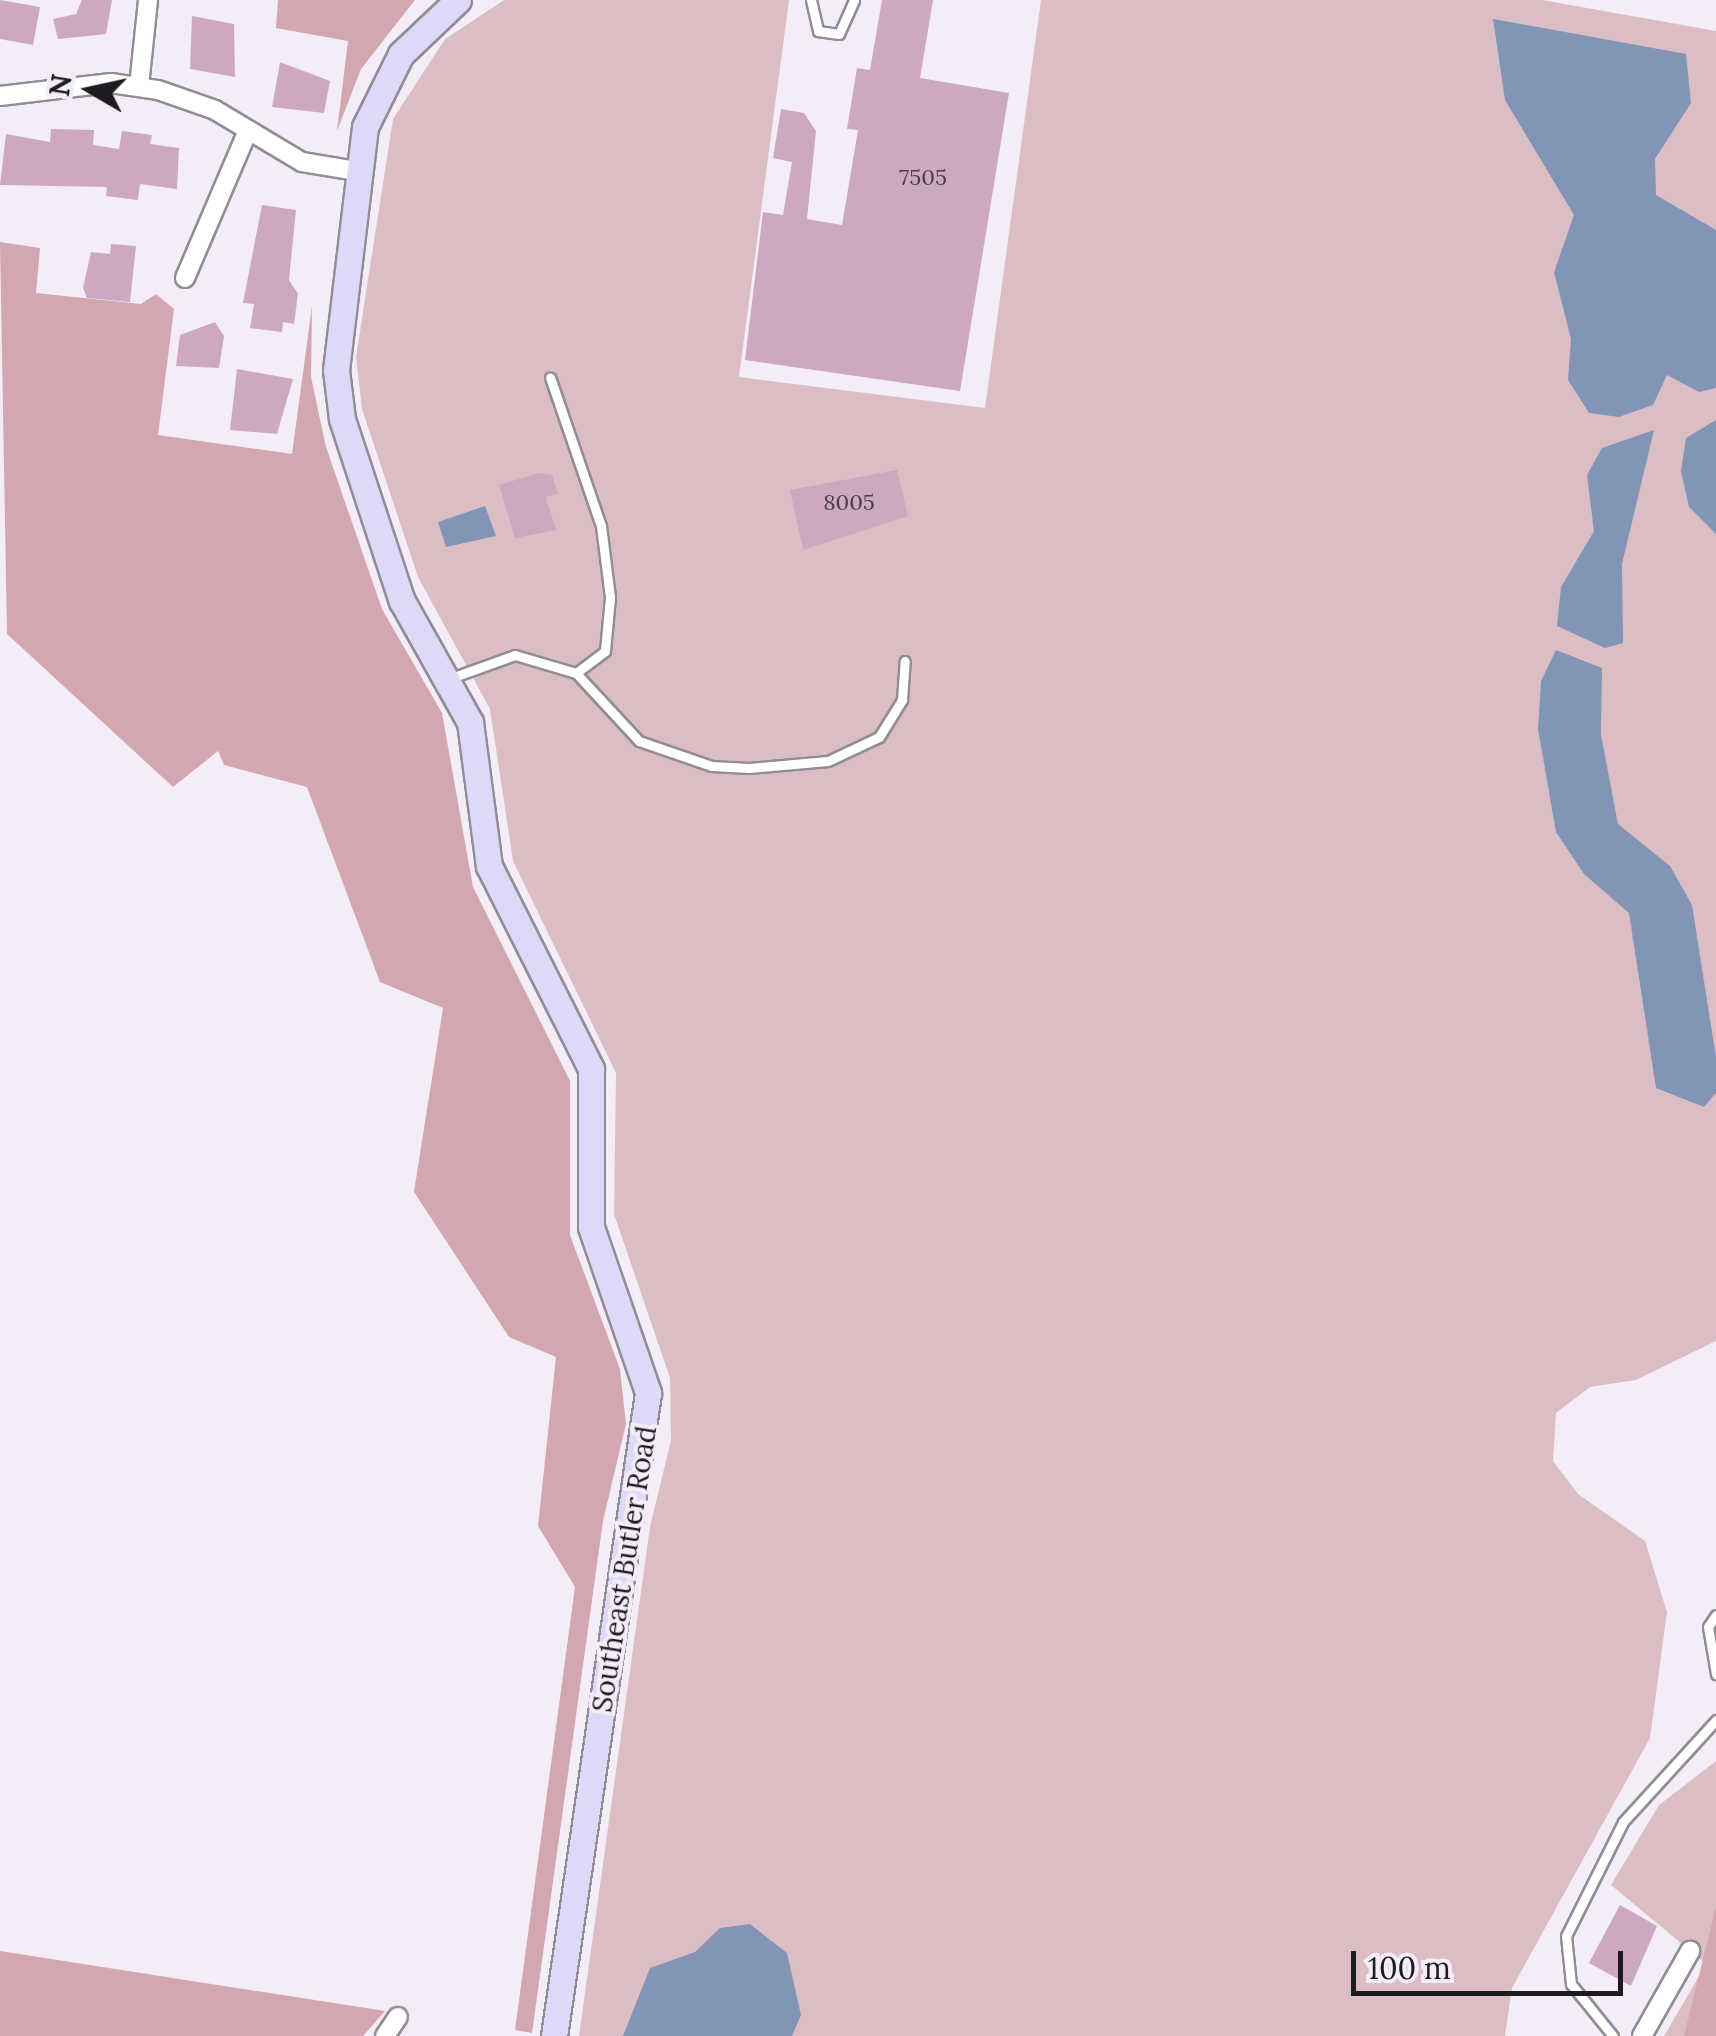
<!DOCTYPE html>
<html>
<head>
<meta charset="utf-8">
<style>
  body { margin:0 }
  #map { position:relative; width:1716px; height:2036px; overflow:hidden; background:#f4edf8; font-family:Lora,serif }
  div>[style] { position:absolute }
  .green>* { inset:0; background:#dbbec4 }
  .forest>* { inset:0; background:#d3a7b0 }
  .water>* { inset:0; background:#8395b6 }
  .building>* { inset:0; background:#cda9c1 }
  .roads { filter:drop-shadow(2px 0 #928c95) drop-shadow(-2px 0 #928c95) drop-shadow(0 2px #928c95) drop-shadow(0 -2px #928c95) }
  .service>* { height:9px; margin:-4.5px; padding:0 4.5px; transform-origin:4.5px; border-radius:4.5px; background:#fff }
  .minor>* { height:18px; margin:-9px; padding:0 9px; transform-origin:9px; border-radius:9px; background:#fff }
  .secondary>* { height:25px; margin:-12.5px; padding:0 12.5px; transform-origin:12.5px; border-radius:12.5px; background:#ddd9f8 }
  span { translate:-50% -50%; white-space:nowrap; text-align:center; line-height:1.15; -webkit-text-stroke:8px #f4edf8; paint-order:stroke }
  .number-label { font-size:22px; color:#493e48 }
  .number-label span { -webkit-text-stroke-width:0 }
  .street-label { font-size:28px; color:#1d1b1f }
  .north { position:absolute; left:40px; top:40px; width:100px; height:100px; -webkit-text-stroke:8px #f4edf8; paint-order:stroke; rotate:279deg; font-size:28px; font-weight:700; line-height:40px; text-align:center; color:#1d1b1f }
  .north::after { content:''; display:block; margin:auto; width:35px; height:45px; background:#1d1b1f; clip-path:polygon(50% 0,100% 100%,50% 72%,0 100%) }
  .scale { position:absolute; left:1351px; top:1951px; width:272px; height:45px; box-sizing:border-box; border:5px solid #1d1b1f; border-top:0; padding-left:12px; font-size:30px; line-height:35px; white-space:nowrap; color:#1d1b1f; -webkit-text-stroke:8px #f4edf8; paint-order:stroke }
</style>
</head>
<body>
<div id="map">
  <div class="green">
    <i style="clip-path:polygon(504px 0,789px 0,739px 377px,985px 408px,1041px 0,1542px 0,1716px 31px,1716px 1341px,1636px 1380px,1590px 1387px,1556px 1413px,1553px 1461px,1578px 1494px,1645px 1541px,1667px 1612px,1650px 1738px,1512px 1988px,1505px 2036px,579px 2036px,650px 1527px,671px 1440px,670px 1378px,614px 1214px,616px 1073px,513px 861px,490px 709px,418px 577px,362px 409px,356px 357px,393px 119px,445px 39px)"></i>
    <i style="clip-path:polygon(1716px 1761px,1716px 2036px,1664px 2036px,1706px 1964px,1611px 1885px,1659px 1805px)"></i>
  </div>
  <div class="forest">
    <i style="clip-path:polygon(278px 0,415px 0,361px 69px,337px 131px,348px 41px,276px 28px)"></i>
    <i style="clip-path:polygon(0 242px,40px 248px,36px 293px,141px 304px,156px 294px,174px 309px,158px 435px,292px 454px,312px 306px,311px 377px,326px 447px,382px 609px,442px 713px,473px 887px,570px 1081px,570px 1235px,620px 1369px,626px 1424px,603px 1521px,532px 2033px,515px 2030px,575px 1587px,538px 1526px,556px 1357px,509px 1337px,414px 1192px,443px 1008px,380px 982px,307px 787px,224px 765px,218px 751px,173px 787px,7px 634px)"></i>
    <i style="clip-path:polygon(1716px 1907px,1716px 2036px,1684px 2036px)"></i>
    <i style="clip-path:polygon(0 1951px,385px 2011px,363px 2036px,0 2036px)"></i>
  </div>
  <div class="water">
    <i style="clip-path:polygon(1493px 19px,1686px 54px,1691px 103px,1655px 159px,1656px 195px,1716px 230px,1716px 388px,1699px 392px,1667px 375px,1653px 405px,1619px 417px,1589px 413px,1568px 380px,1571px 339px,1554px 272px,1574px 215px,1505px 100px)"></i>
    <i style="clip-path:polygon(1716px 420px,1716px 534px,1689px 507px,1681px 471px,1686px 438px)"></i>
    <i style="clip-path:polygon(1654px 430px,1622px 564px,1623px 643px,1605px 648px,1557px 626px,1561px 587px,1594px 531px,1587px 475px,1602px 448px)"></i>
    <i style="clip-path:polygon(485px 506px,496px 536px,446px 547px,438px 522px)"></i>
    <i style="clip-path:polygon(1556px 650px,1602px 668px,1601px 735px,1618px 824px,1670px 866px,1692px 905px,1716px 1057px,1716px 1093px,1704px 1107px,1656px 1088px,1629px 913px,1584px 874px,1556px 832px,1538px 729px,1541px 681px)"></i>
    <i style="clip-path:polygon(750px 1924px,787px 1953px,801px 2015px,792px 2036px,623px 2036px,650px 1968px,695px 1952px,720px 1928px)"></i>
  </div>
  <div class="building">
    <i style="clip-path:polygon(0 0,40px 7px,33px 45px,0 39px)"></i>
    <i style="clip-path:polygon(82px 0,112px 0,106px 34px,58px 39px,53px 19px,76px 14px)"></i>
    <i style="clip-path:polygon(882px 0,933px 0,920px 78px,1009px 93px,960px 391px,745px 360px,763px 212px,783px 215px,792px 162px,773px 158px,781px 109px,804px 113px,816px 131px,807px 219px,842px 225px,858px 130px,847px 129px,857px 68px,870px 70px)"></i>
    <i style="clip-path:polygon(192px 16px,234px 24px,235px 77px,190px 69px)"></i>
    <i style="clip-path:polygon(280px 62px,330px 81px,324px 113px,272px 107px)"></i>
    <i style="clip-path:polygon(51px 129px,94px 130px,93px 145px,119px 149px,122px 131px,152px 135px,150px 144px,179px 148px,177px 189px,140px 184px,138px 200px,106px 196px,107px 187px,0 185px,6px 134px,50px 142px)"></i>
    <i style="clip-path:polygon(262px 205px,296px 210px,289px 280px,298px 294px,294px 324px,283px 322px,282px 332px,250px 328px,254px 304px,243px 303px)"></i>
    <i style="clip-path:polygon(111px 244px,136px 246px,130px 302px,87px 298px,83px 288px,91px 252px,110px 254px)"></i>
    <i style="clip-path:polygon(215px 322px,224px 336px,219px 368px,176px 366px,180px 335px)"></i>
    <i style="clip-path:polygon(237px 369px,293px 379px,277px 434px,230px 430px)"></i>
    <i style="clip-path:polygon(897px 470px,908px 516px,803px 550px,790px 490px)"></i>
    <i style="clip-path:polygon(539px 473px,552px 475px,558px 494px,546px 497px,556px 530px,515px 538px,499px 485px)"></i>
    <i style="clip-path:polygon(1620px 1905px,1657px 1926px,1631px 1986px,1589px 1963px)"></i>
  </div>
  <div class="roads">
    <div class="service">
      <i style="left:811px;top:0;width:32px;rotate:77deg"></i>
      <i style="left:818px;top:31px;width:21px;rotate:8deg"></i>
      <i style="left:839px;top:34px;width:37px;rotate:-66deg"></i>
      <i style="left:576px;top:673px;width:93px;rotate:47.2deg"></i>
      <i style="left:639px;top:741px;width:76px;rotate:19.1deg"></i>
      <i style="left:711px;top:766px;width:38px;rotate:3deg"></i>
      <i style="left:749px;top:768px;width:79px;rotate:-5.1deg"></i>
      <i style="left:828px;top:761px;width:56px;rotate:-25.2deg"></i>
      <i style="left:879px;top:737px;width:44px;rotate:-58.1deg"></i>
      <i style="left:902px;top:700px;width:39px;rotate:-86deg"></i>
      <i style="left:451px;top:678px;width:68px;rotate:-19.8deg"></i>
      <i style="left:515px;top:655px;width:64px;rotate:16.4deg"></i>
      <i style="left:576px;top:673px;width:36px;rotate:-37deg"></i>
      <i style="left:605px;top:651px;width:54px;rotate:-84.7deg"></i>
      <i style="left:610px;top:597px;width:72px;rotate:-97.2deg"></i>
      <i style="left:601px;top:526px;width:157px;rotate:-108.9deg"></i>
      <i style="left:1716px;top:1615px;width:14px;rotate:124deg"></i>
      <i style="left:1708px;top:1627px;width:48px;rotate:80.3deg"></i>
      <i style="left:1613px;top:2036px;width:67px;rotate:-128.9deg"></i>
      <i style="left:1571px;top:1984px;width:48px;rotate:-95.9deg"></i>
      <i style="left:1566px;top:1936px;width:127px;rotate:-63.4deg"></i>
      <i style="left:1623px;top:1822px;width:138px;rotate:-47.6deg"></i>
    </div>
    <div class="minor">
      <i style="left:139px;top:86px;width:86px;rotate:-84deg"></i>
      <i style="left:0;top:96px;width:112px;rotate:-6.7deg"></i>
      <i style="left:111px;top:83px;width:48px;rotate:8.5deg"></i>
      <i style="left:158px;top:90px;width:60px;rotate:19.3deg"></i>
      <i style="left:215px;top:110px;width:101px;rotate:30.9deg"></i>
      <i style="left:302px;top:162px;width:56px;rotate:9.3deg"></i>
      <i style="left:185px;top:278px;width:155px;rotate:-66.9deg"></i>
      <i style="left:385px;top:2036px;width:23px;rotate:-56deg"></i>
      <i style="left:1642px;top:2036px;width:98px;rotate:-60.5deg"></i>
    </div>
    <div class="secondary">
      <i style="left:458px;top:0;width:79px;rotate:136.5deg"></i>
      <i style="left:401px;top:54px;width:81px;rotate:116.3deg"></i>
      <i style="left:365px;top:127px;width:245px;rotate:96.8deg"></i>
      <i style="left:336px;top:370px;width:49px;rotate:83deg"></i>
      <i style="left:342px;top:419px;width:192px;rotate:71.8deg"></i>
      <i style="left:402px;top:601px;width:139px;rotate:60.7deg"></i>
      <i style="left:470px;top:722px;width:145px;rotate:82.5deg"></i>
      <i style="left:489px;top:866px;width:227px;rotate:63.3deg"></i>
      <i style="left:591px;top:1069px;width:158px;rotate:90deg"></i>
      <i style="left:591px;top:1227px;width:176px;rotate:71deg"></i>
      <i style="left:648px;top:1393px;width:650px;rotate:98.32deg"></i>
    </div>
  </div>
  <div class="number-label">
    <span style="left:923px;top:178px">7505</span>
    <span style="left:849px;top:503px">8005</span>
  </div>
  <div class="street-label">
    <span style="left:624px;top:1569px;rotate:-81deg">Southeast Butler Road</span>
  </div>
  <div class="north">N</div>
  <div class="scale">100 m</div>
</div>
</body>
</html>
